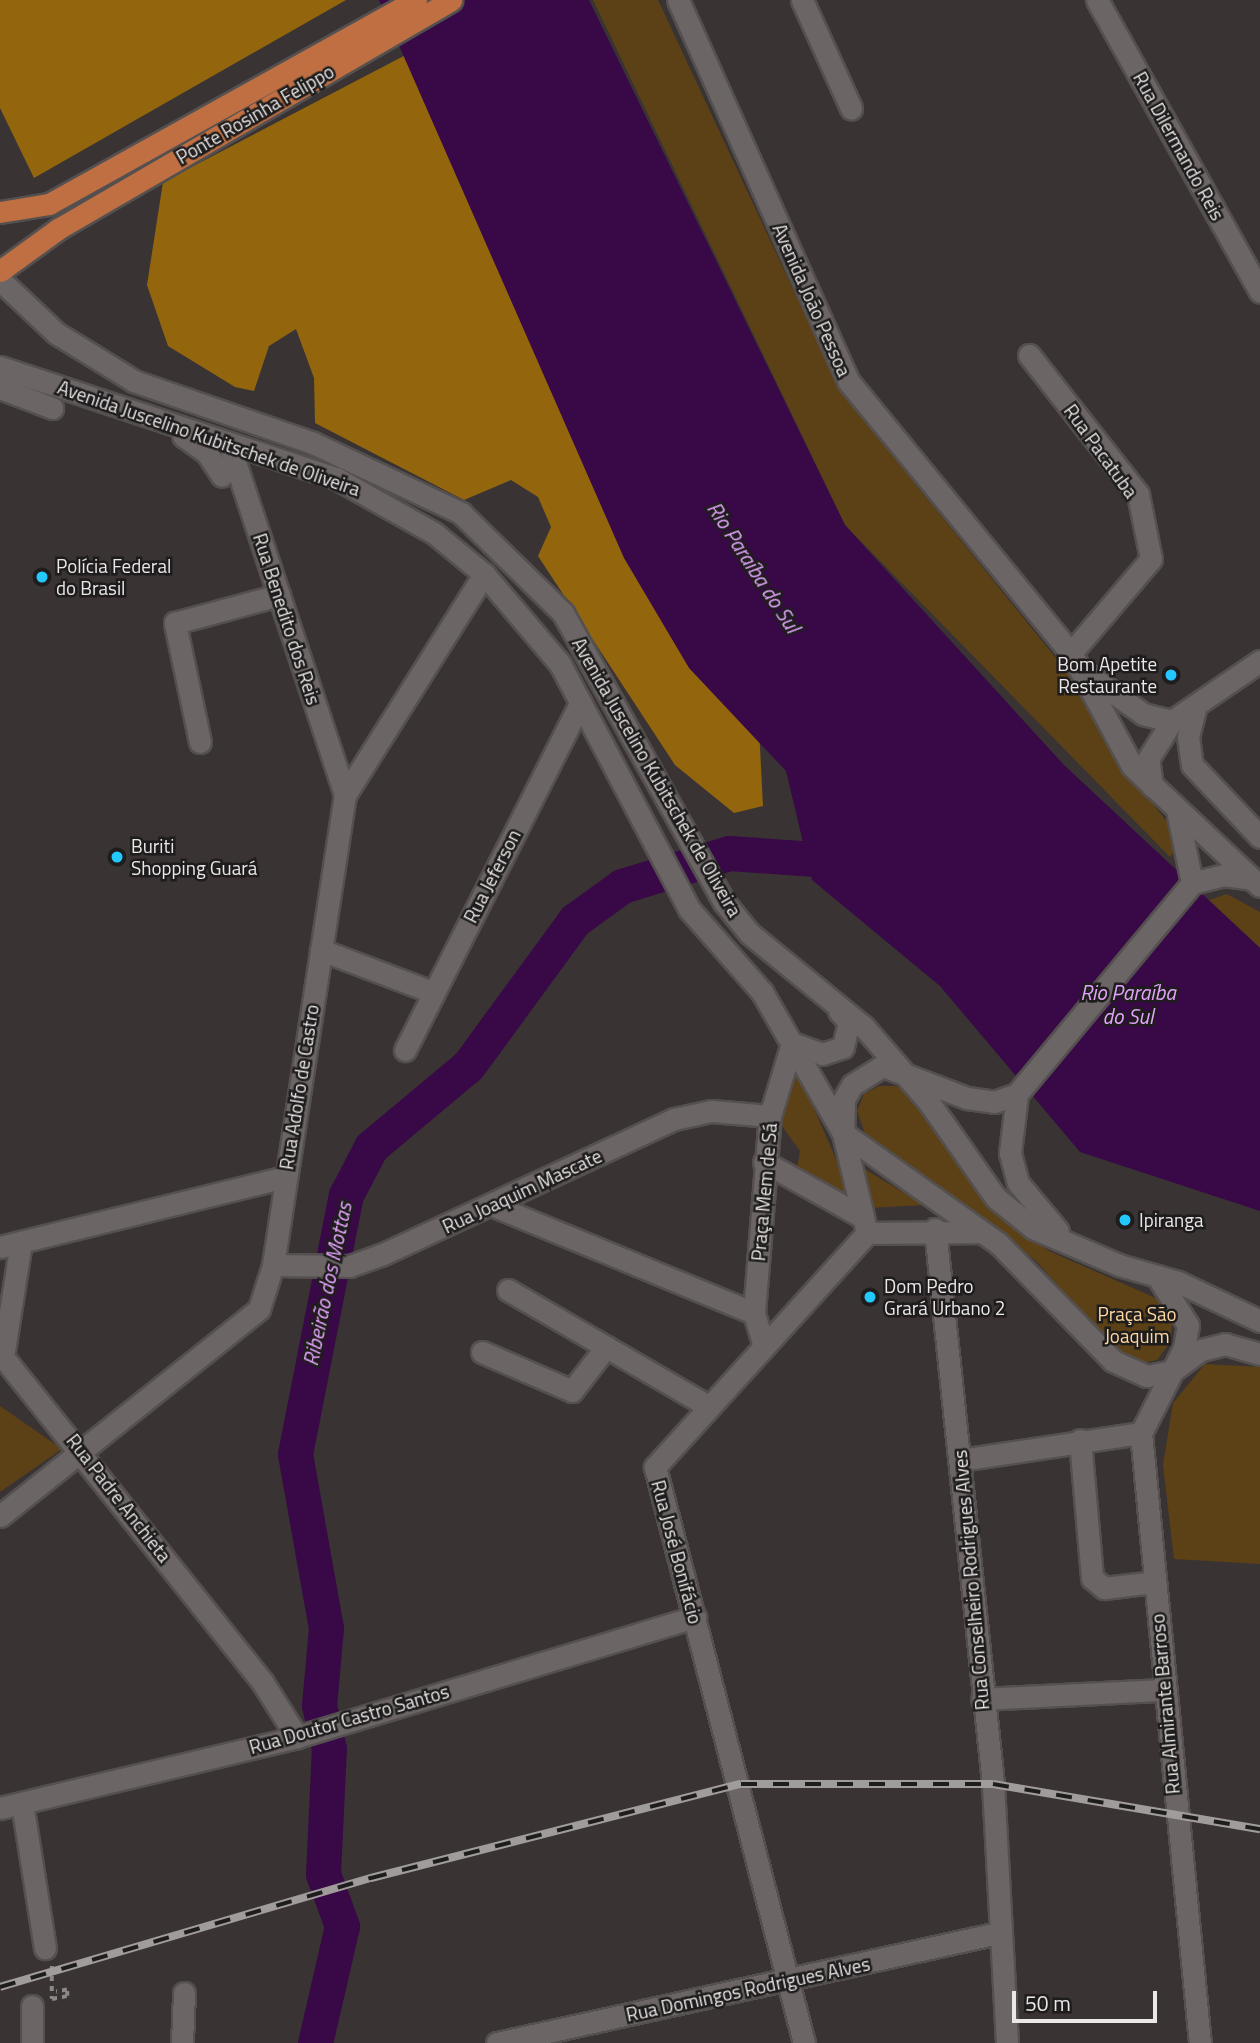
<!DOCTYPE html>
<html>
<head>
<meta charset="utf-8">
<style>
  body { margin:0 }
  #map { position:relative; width:1260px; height:2043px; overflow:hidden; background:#393333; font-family:"Titillium Web",sans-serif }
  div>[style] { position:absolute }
  .green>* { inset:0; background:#5c4116 }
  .forest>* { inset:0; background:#93660e }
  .water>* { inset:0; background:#380946 }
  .river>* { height:35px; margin:-17.5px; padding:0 17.5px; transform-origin:17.5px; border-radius:17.5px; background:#380946 }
  .path>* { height:3.5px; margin-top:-1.75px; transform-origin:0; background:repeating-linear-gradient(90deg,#8d8888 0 5px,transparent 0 10px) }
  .roads { filter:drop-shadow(2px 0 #555050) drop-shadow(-2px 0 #555050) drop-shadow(0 2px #555050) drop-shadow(0 -2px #555050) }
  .minor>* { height:21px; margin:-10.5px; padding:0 10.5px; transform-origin:10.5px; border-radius:10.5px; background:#6c6565 }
  .major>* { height:21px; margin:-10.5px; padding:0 10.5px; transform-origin:10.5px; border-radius:10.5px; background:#bf6f42 }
  .rail>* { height:8px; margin-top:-4px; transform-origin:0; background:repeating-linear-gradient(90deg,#1e1c1c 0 16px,#a19c9c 0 32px); box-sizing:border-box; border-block:2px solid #a19c9c }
  .dots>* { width:19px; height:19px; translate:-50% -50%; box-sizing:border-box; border:4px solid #1e1c1c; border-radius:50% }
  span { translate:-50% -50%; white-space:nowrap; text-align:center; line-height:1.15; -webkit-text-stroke:5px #1e1c1c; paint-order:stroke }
  .street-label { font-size:19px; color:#ebe7e7 }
  .poi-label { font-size:19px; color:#ebe7e7 }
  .left { translate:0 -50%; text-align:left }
  .right { translate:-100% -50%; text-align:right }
  .park-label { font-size:19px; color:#fed8a0 }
  .water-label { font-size:21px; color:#e4a3fc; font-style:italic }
  .scale { position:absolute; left:1012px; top:1991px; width:145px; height:32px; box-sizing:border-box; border:4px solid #ebe7e7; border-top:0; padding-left:9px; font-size:21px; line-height:24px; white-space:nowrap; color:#ebe7e7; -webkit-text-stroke:5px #1e1c1c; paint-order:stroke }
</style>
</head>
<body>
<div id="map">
  <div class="green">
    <i style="clip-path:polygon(593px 0,658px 0,841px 392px,1072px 678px,1105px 743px,1182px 841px,1170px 857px,845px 525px)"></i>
    <i style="clip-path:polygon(1227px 894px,1260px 912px,1260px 948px,1209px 900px)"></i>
    <i style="clip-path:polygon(794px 1063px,853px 1198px,797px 1169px,800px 1151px,774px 1115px)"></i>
    <i style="clip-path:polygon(879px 1086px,896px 1086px,917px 1098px,999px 1217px,1049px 1251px,1160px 1300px,1173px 1320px,1169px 1344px,1157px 1360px,1139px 1364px,1118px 1353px,1035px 1260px,866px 1136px,857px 1111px,864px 1094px)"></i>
    <i style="clip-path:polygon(858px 1165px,924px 1205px,869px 1208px)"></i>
    <i style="clip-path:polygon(1205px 1364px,1260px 1367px,1260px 1564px,1174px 1559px,1163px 1465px,1173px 1403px)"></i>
    <i style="clip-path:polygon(0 1406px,62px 1449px,0 1492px)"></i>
  </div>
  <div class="forest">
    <i style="clip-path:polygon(0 0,346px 0,34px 178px,0 108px)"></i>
    <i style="clip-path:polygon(419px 48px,759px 728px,763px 806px,734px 813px,675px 765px,538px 556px,551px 527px,538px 497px,511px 480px,464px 500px,315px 423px,314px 378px,296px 329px,269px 346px,254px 391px,235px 387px,168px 346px,147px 285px,163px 182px)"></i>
  </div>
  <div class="water">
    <i style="clip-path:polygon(379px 0,589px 0,845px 525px,1064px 765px,1260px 948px,1260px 1211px,1080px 1152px,940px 986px,812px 880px,786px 771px,689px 668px,624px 558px)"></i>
  </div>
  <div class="river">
    <i style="left:315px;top:2043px;width:120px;rotate:-77deg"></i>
    <i style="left:342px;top:1926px;width:55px;rotate:-110.1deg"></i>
    <i style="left:323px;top:1874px;width:125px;rotate:-87.3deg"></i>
    <i style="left:329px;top:1749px;width:45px;rotate:-102.8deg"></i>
    <i style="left:319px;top:1705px;width:77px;rotate:-84.8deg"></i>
    <i style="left:326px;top:1628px;width:177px;rotate:-100.1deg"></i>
    <i style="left:295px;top:1454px;width:264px;rotate:-78.9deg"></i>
    <i style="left:346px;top:1195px;width:54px;rotate:-62.5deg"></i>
    <i style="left:371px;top:1147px;width:126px;rotate:-39.9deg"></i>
    <i style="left:468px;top:1066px;width:181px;rotate:-53.8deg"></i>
    <i style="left:575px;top:920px;width:58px;rotate:-35.9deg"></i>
    <i style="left:622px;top:886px;width:112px;rotate:-17.1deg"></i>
    <i style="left:729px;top:853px;width:86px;rotate:4deg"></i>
    <i style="left:815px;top:859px;width:40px;rotate:-25deg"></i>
  </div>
  <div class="path">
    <i style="left:52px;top:1966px;width:33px;rotate:90deg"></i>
    <i style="left:52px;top:1999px;width:15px;rotate:-11deg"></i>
    <i style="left:67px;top:1996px;width:6px;rotate:-90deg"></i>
    <i style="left:67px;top:1990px;width:11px;rotate:170deg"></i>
  </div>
  <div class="roads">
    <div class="minor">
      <i style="left:678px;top:0;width:419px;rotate:65.9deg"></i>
      <i style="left:849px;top:382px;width:350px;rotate:50.7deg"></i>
      <i style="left:1071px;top:653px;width:128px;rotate:61.6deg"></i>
      <i style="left:1132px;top:766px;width:175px;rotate:43.2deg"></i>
      <i style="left:802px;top:0;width:119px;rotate:65.6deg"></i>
      <i style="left:1097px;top:0;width:334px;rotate:60.8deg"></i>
      <i style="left:0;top:280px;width:77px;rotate:43.4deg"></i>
      <i style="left:56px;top:333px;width:92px;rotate:31.6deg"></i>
      <i style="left:134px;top:381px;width:189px;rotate:19.1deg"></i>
      <i style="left:313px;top:443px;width:164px;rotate:25.3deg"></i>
      <i style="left:461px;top:513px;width:143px;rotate:44.4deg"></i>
      <i style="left:563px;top:613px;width:331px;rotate:60.9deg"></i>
      <i style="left:724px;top:902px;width:40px;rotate:51deg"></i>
      <i style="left:749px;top:933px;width:149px;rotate:39.3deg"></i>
      <i style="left:864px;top:1027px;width:98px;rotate:49.1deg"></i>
      <i style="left:928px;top:1101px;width:118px;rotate:55deg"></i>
      <i style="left:996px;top:1198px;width:48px;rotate:39deg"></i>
      <i style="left:1033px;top:1228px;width:94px;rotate:23.3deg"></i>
      <i style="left:1119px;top:1265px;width:61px;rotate:16.1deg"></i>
      <i style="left:1178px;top:1282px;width:91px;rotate:25.4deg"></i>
      <i style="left:1029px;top:355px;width:177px;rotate:51.9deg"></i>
      <i style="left:1138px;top:494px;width:66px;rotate:78.7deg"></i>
      <i style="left:1151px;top:559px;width:123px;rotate:130.4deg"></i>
      <i style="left:0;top:367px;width:354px;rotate:18.3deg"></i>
      <i style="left:336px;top:478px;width:112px;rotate:29.3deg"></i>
      <i style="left:434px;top:533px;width:65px;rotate:39.4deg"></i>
      <i style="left:484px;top:574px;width:118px;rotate:49.8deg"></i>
      <i style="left:560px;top:664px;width:277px;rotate:62.2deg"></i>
      <i style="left:689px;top:909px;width:111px;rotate:48.7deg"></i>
      <i style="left:762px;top:992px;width:163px;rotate:60.1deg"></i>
      <i style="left:843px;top:1133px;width:191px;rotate:35.4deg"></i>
      <i style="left:999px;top:1244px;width:163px;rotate:45.7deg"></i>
      <i style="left:1113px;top:1361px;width:37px;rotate:24deg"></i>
      <i style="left:1147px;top:1376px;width:25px;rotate:-11deg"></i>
      <i style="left:1172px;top:1371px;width:36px;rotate:-36deg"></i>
      <i style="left:1201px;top:1350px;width:25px;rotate:-14deg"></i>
      <i style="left:1225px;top:1344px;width:36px;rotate:16deg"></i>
      <i style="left:0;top:388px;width:56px;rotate:21deg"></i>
      <i style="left:183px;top:436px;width:29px;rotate:35deg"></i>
      <i style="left:207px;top:453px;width:27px;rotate:57deg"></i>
      <i style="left:229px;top:444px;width:370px;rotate:71.7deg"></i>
      <i style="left:1083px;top:671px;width:74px;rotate:35.6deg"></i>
      <i style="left:1143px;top:714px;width:30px;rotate:14deg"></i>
      <i style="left:1172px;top:721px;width:107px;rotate:-34.3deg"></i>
      <i style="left:1195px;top:709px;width:29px;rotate:104deg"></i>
      <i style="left:1188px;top:737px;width:28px;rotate:82deg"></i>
      <i style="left:1192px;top:765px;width:99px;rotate:46.6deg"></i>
      <i style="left:200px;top:742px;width:122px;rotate:-101.9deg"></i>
      <i style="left:175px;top:623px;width:108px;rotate:-15.1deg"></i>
      <i style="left:1152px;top:786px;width:27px;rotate:-98deg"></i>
      <i style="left:1148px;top:759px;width:45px;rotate:-57.7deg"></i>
      <i style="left:1177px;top:810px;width:75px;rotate:78.4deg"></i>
      <i style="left:1192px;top:883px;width:33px;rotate:-14deg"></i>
      <i style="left:1224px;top:875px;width:28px;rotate:8deg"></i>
      <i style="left:321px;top:950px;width:119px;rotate:20.7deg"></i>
      <i style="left:405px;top:1050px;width:389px;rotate:-63.2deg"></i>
      <i style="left:764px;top:1162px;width:113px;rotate:29.1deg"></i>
      <i style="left:494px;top:1206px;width:281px;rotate:22.4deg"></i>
      <i style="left:935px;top:1229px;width:558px;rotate:84.03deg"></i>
      <i style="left:993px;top:1784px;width:259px;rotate:86.9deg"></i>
      <i style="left:1058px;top:1231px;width:62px;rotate:-129.8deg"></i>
      <i style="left:1018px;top:1183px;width:31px;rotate:-105deg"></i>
      <i style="left:1010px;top:1153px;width:59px;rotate:-83.2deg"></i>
      <i style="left:1017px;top:1094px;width:274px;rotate:-50.3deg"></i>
      <i style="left:867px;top:1233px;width:114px;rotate:-0.5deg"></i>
      <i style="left:21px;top:1242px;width:116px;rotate:98.9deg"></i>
      <i style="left:3px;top:1357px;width:417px;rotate:51.4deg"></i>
      <i style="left:263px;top:1683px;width:64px;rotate:57.8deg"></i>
      <i style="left:0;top:1247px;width:293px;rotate:-13.8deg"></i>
      <i style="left:273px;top:1265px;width:77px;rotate:0.7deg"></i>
      <i style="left:350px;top:1266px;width:33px;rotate:-20deg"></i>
      <i style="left:381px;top:1255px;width:323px;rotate:-24.9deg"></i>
      <i style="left:674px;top:1119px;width:38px;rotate:-12deg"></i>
      <i style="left:711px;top:1111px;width:59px;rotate:4.8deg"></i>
      <i style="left:1157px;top:1276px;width:58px;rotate:57.7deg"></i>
      <i style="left:1188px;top:1325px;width:23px;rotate:100deg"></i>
      <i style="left:1184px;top:1348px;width:95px;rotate:116.8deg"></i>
      <i style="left:1141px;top:1433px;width:613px;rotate:84.48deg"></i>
      <i style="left:508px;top:1290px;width:229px;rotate:30.1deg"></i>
      <i style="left:763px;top:1343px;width:31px;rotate:-107deg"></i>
      <i style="left:754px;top:1313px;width:198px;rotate:-85.4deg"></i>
      <i style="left:770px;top:1116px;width:76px;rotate:-73.2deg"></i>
      <i style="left:792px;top:1043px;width:32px;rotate:20deg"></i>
      <i style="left:822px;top:1054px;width:22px;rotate:-18deg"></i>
      <i style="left:843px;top:1047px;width:26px;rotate:-77deg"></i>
      <i style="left:849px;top:1022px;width:15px;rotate:-132deg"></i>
      <i style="left:482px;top:1352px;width:98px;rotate:23.4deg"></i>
      <i style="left:572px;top:1391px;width:56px;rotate:-52.3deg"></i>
      <i style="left:1080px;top:1440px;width:139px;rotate:85deg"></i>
      <i style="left:1092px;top:1578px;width:16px;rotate:40deg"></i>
      <i style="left:1104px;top:1588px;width:50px;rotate:-6.8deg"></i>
      <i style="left:960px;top:1460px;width:183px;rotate:-8.5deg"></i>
      <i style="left:0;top:1516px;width:332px;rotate:-38.6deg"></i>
      <i style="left:259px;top:1309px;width:46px;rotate:-72.3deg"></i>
      <i style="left:273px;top:1265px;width:475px;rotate:-81.3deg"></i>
      <i style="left:345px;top:795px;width:261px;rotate:-57.8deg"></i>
      <i style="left:982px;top:1699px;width:180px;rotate:-2.9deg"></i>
      <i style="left:22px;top:1803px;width:147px;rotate:81deg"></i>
      <i style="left:0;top:1808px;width:305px;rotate:-13.4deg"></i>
      <i style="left:297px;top:1737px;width:416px;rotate:-16.8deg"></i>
      <i style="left:32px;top:2006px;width:37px;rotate:90deg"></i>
      <i style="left:182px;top:2043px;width:50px;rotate:-87.7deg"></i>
      <i style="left:497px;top:2043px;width:513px;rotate:-12.38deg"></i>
      <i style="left:804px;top:2043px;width:595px;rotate:-104.5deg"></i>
      <i style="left:655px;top:1467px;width:316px;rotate:-47.8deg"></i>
      <i style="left:867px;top:1233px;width:103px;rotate:-103.5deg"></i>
      <i style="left:843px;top:1133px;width:34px;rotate:-88deg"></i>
      <i style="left:844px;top:1099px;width:16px;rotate:-60deg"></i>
      <i style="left:852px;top:1085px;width:36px;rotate:-32deg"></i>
      <i style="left:883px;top:1066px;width:90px;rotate:20.9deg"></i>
      <i style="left:967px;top:1098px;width:27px;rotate:8deg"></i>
      <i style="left:994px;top:1102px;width:24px;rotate:-19deg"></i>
    </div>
    <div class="major">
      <i style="left:0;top:212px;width:50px;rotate:-9.3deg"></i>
      <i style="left:49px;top:204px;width:420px;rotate:-29.1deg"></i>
      <i style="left:0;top:271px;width:72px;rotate:-35.9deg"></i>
      <i style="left:58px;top:229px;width:455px;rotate:-30.2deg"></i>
    </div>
  </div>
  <div class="rail">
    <i style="left:0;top:1987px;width:387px;rotate:-16.4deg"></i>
    <i style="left:371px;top:1878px;width:382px;rotate:-14.3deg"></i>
    <i style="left:741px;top:1784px;width:252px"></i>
    <i style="left:993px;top:1784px;width:271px;rotate:9.6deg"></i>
  </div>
  <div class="dots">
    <i style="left:42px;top:577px;background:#23c9fe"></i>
    <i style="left:1171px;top:675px;background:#23c9fe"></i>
    <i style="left:117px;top:857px;background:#23c9fe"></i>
    <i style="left:1125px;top:1220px;background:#23c9fe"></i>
    <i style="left:870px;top:1297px;background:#23c9fe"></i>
  </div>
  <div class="street-label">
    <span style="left:255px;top:114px;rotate:-30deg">Ponte Rosinha Felippo</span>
    <span style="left:1179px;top:146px;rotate:61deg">Rua Dilermando Reis</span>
    <span style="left:812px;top:300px;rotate:66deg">Avenida João Pessoa</span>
    <span style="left:209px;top:438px;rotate:19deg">Avenida Juscelino Kubitschek de Oliveira</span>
    <span style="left:1101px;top:451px;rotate:54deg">Rua Pacatuba</span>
    <span style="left:287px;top:619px;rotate:72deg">Rua Benedito dos Reis</span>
    <span style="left:657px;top:777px;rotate:60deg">Avenida Juscelino Kubitschek de Oliveira</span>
    <span style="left:492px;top:876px;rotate:-63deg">Rua Jeferson</span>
    <span style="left:299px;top:1087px;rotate:-81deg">Rua Adolfo de Castro</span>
    <span style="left:522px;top:1191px;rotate:-25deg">Rua Joaquim Mascate</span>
    <span style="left:764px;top:1192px;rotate:-85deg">Praça Mem de Sá</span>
    <span style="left:119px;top:1498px;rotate:52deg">Rua Padre Anchieta</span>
    <span style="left:677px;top:1552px;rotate:75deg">Rua José Bonifácio</span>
    <span style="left:971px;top:1580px;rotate:-95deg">Rua Conselheiro Rodrigues Alves</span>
    <span style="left:1165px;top:1704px;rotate:-95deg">Rua Almirante Barroso</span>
    <span style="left:349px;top:1719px;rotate:-16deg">Rua Doutor Castro Santos</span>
    <span style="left:748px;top:1989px;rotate:-12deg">Rua Domingos Rodrigues Alves</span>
  </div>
  <div class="poi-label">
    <span class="left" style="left:56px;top:577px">Polícia Federal<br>do Brasil</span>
    <span class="right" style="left:1157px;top:675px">Bom Apetite<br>Restaurante</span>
    <span class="left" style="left:131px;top:857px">Buriti<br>Shopping Guará</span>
    <span class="left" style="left:1139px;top:1220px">Ipiranga</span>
    <span class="left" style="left:884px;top:1297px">Dom Pedro<br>Grará Urbano 2</span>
  </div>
  <div class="park-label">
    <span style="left:1137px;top:1325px">Praça São<br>Joaquim</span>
  </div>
  <div class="water-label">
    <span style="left:754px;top:567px;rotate:57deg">Rio Paraíba do Sul</span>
    <span style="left:1128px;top:1004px">Rio Paraíba<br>do Sul</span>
    <span style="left:327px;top:1284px;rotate:-78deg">Ribeirão dos Mottas</span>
  </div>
  <div class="scale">50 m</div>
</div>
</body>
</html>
